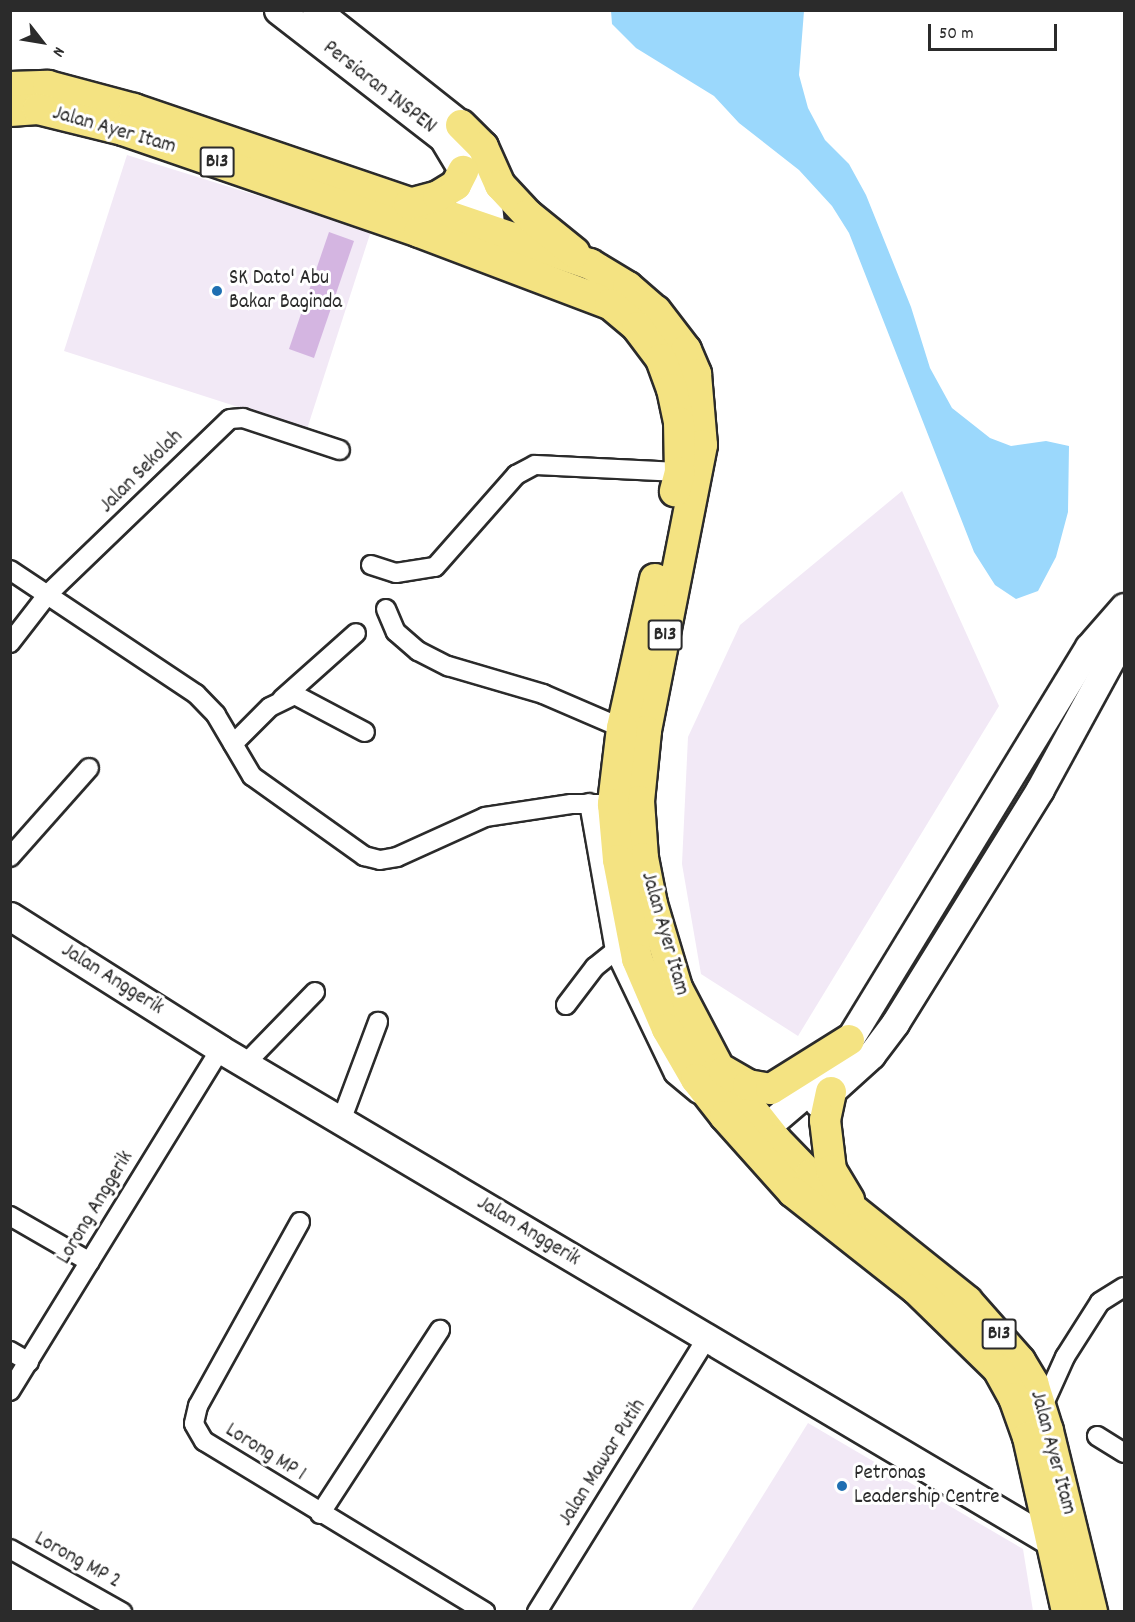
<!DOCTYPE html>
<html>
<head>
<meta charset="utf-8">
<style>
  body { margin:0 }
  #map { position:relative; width:1135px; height:1622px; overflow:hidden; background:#fff; font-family:Dekko,sans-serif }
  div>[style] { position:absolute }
  .built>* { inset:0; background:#f2e9f6 }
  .water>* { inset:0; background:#9bd8fc }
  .building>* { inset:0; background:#d4b5e1 }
  .roads { filter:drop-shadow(2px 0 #2b2b2b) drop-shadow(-2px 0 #2b2b2b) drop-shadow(0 2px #2b2b2b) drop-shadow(0 -2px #2b2b2b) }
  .street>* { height:18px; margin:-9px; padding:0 9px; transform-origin:9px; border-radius:9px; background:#fff }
  .secondary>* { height:27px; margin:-13.5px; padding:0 13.5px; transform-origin:13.5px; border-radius:13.5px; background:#fff }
  .primary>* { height:30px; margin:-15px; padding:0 15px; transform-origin:15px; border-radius:15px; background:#f4e382 }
  .dots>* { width:16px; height:16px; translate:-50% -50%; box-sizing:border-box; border:3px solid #fff; border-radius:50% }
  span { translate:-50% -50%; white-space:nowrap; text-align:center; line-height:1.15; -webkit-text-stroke:6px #fff; paint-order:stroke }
  .shield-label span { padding:2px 4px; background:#fff; border:2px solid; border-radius:4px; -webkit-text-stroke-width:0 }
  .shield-label { font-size:20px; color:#2b2b2b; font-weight:700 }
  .street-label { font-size:21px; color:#2b2b2b }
  .poi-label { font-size:21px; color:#2b2b2b }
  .left { translate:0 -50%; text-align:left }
  .frame { position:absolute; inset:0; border:12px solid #2b2b2b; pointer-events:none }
  .north { position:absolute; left:12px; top:12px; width:60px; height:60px; -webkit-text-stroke:4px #fff; paint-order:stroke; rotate:121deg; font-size:16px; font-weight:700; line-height:24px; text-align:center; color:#2b2b2b }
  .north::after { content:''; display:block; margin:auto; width:21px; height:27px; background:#2b2b2b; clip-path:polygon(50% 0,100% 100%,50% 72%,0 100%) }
  .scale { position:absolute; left:928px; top:24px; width:129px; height:27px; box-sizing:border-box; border:3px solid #2b2b2b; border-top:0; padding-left:8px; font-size:18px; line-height:21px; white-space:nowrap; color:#2b2b2b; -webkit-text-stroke:4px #fff; paint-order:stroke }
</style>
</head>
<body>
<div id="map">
  <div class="built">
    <i style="clip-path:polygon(127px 155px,371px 231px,307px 429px,64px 351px)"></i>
    <i style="clip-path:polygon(902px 491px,999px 706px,798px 1036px,701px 974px,682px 864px,688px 737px,740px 625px)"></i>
    <i style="clip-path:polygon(808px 1423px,1023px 1549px,1033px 1611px,691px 1611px)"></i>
  </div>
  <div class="water">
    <i style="clip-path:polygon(611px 11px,804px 11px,799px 75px,808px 108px,825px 140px,849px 164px,866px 195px,911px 307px,930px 368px,952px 408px,990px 438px,1011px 446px,1046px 441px,1069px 446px,1068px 512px,1056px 557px,1038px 591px,1016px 599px,995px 585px,974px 552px,849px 233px,832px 206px,799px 170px,739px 123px,714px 96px,636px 48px,612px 24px)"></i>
  </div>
  <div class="building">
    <i style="clip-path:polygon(329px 232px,354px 241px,314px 358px,289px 349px)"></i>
  </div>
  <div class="roads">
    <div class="street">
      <i style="left:371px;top:565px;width:26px;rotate:18deg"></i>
      <i style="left:396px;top:573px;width:39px;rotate:-9deg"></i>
      <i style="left:435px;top:567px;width:123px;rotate:-48.6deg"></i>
      <i style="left:516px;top:475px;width:21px;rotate:-28deg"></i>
      <i style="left:535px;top:465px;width:145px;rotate:2.8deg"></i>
      <i style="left:10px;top:570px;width:224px;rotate:33.7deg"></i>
      <i style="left:196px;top:694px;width:29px;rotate:46deg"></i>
      <i style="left:216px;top:715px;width:71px;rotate:59.5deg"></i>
      <i style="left:252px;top:776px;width:138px;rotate:35.5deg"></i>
      <i style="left:364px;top:856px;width:16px;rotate:14deg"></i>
      <i style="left:380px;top:860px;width:17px;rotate:-10deg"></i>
      <i style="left:397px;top:857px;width:97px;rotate:-24.4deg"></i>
      <i style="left:485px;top:817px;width:87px;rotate:-8.6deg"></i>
      <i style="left:571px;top:804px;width:42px"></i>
      <i style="left:386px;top:609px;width:25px;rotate:67deg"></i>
      <i style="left:396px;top:632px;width:29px;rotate:41deg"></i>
      <i style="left:418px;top:651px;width:34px;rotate:27deg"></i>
      <i style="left:448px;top:666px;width:99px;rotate:16.4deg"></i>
      <i style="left:543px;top:694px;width:86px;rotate:23.3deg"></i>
      <i style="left:10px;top:643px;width:62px;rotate:-52.2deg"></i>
      <i style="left:48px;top:594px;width:252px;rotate:-43.9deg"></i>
      <i style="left:230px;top:419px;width:13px;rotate:-4deg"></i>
      <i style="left:243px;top:418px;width:102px;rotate:18.3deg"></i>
      <i style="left:282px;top:699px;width:99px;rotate:-41.7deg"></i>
      <i style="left:233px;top:744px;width:52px;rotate:-45deg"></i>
      <i style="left:270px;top:707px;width:28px;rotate:-26deg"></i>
      <i style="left:295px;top:695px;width:79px;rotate:27.9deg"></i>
      <i style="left:589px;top:803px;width:150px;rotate:80deg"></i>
      <i style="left:615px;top:951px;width:136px;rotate:64.4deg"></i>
      <i style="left:674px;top:1074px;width:31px;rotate:40deg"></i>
      <i style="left:10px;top:857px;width:119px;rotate:-48.4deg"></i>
      <i style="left:566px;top:1005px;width:48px;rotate:-52.7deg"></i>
      <i style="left:595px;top:967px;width:26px;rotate:-39deg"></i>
      <i style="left:246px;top:1063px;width:99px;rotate:-45.8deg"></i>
      <i style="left:341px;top:1121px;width:106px;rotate:-69.5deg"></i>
      <i style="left:10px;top:1216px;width:92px;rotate:29.9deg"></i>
      <i style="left:300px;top:1222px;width:210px;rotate:119deg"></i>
      <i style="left:198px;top:1406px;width:18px;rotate:103deg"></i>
      <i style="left:194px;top:1424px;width:20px;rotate:60deg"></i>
      <i style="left:204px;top:1441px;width:329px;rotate:31.3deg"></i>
      <i style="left:10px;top:1351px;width:22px;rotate:30deg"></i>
      <i style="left:10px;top:1391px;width:401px;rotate:-58.4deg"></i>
      <i style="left:1042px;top:1408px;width:56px;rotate:-65.7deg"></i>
      <i style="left:1065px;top:1357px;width:65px;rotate:-57.5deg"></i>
      <i style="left:1100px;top:1302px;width:28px;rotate:-32deg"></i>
      <i style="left:1097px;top:1436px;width:32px;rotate:32deg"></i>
      <i style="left:320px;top:1514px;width:220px;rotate:-56.9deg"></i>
      <i style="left:10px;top:1549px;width:129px;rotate:29.4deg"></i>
      <i style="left:537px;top:1612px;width:322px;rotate:-58.2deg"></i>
    </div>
    <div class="secondary">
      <i style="left:278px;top:10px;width:209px;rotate:37.8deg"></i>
      <i style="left:443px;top:138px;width:39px;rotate:59deg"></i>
      <i style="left:463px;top:171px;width:26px;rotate:77deg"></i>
      <i style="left:469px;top:196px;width:46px;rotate:95deg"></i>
      <i style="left:316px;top:10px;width:185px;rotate:38.4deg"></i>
      <i style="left:461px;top:125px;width:50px;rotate:62.4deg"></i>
      <i style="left:484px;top:169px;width:63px;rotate:83.7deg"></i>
      <i style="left:491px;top:232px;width:18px;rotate:103deg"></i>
      <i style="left:10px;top:916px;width:249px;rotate:32.3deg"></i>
      <i style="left:220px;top:1049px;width:965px;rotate:30.66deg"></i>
      <i style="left:818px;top:1103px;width:72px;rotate:-42.2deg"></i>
      <i style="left:871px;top:1055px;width:40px;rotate:-53deg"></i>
      <i style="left:895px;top:1023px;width:275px;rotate:-58.2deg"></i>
      <i style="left:1040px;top:789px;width:175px;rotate:-61.4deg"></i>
      <i style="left:756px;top:1145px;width:21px;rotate:-61deg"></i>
      <i style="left:766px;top:1127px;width:72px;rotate:-40.5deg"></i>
      <i style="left:821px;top:1080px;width:49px;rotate:-55deg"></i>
      <i style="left:849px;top:1040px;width:460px;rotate:-58.6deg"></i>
      <i style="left:1089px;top:647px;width:53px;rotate:-48.8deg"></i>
    </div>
    <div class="primary">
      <i style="left:10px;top:87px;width:38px;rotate:-2deg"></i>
      <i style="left:48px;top:86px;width:89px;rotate:15deg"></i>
      <i style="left:134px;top:109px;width:482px;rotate:18.8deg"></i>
      <i style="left:590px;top:264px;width:44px;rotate:31.2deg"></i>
      <i style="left:628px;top:287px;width:37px;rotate:41deg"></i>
      <i style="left:656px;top:311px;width:49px;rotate:52.4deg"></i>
      <i style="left:686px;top:350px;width:26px;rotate:67deg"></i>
      <i style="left:696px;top:374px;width:71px;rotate:85.2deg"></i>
      <i style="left:702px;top:445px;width:291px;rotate:101.1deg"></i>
      <i style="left:646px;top:731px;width:70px;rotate:95.7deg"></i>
      <i style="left:639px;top:801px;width:57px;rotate:86deg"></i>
      <i style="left:643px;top:858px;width:47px;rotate:78.9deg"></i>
      <i style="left:652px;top:904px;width:88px;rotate:73.4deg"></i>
      <i style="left:677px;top:988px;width:90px;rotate:62.3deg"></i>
      <i style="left:719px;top:1068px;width:92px;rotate:51.6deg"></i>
      <i style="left:776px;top:1140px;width:49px;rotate:45.8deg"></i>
      <i style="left:810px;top:1175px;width:201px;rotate:38.7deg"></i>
      <i style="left:967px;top:1301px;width:80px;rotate:48.5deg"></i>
      <i style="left:1020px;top:1361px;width:26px;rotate:59deg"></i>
      <i style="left:1033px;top:1383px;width:50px;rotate:72.6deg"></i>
      <i style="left:1048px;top:1431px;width:186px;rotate:76.3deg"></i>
      <i style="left:10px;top:111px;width:28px;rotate:-4deg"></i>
      <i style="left:38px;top:109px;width:88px;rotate:13.9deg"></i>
      <i style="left:123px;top:130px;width:313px;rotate:19deg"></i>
      <i style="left:419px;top:232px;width:204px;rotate:20.7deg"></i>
      <i style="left:610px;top:304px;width:35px;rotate:40deg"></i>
      <i style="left:637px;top:327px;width:40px;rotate:53deg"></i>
      <i style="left:661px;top:359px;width:32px;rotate:70deg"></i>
      <i style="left:672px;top:389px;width:34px;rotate:78deg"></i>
      <i style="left:679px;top:422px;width:50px;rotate:88.9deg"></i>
      <i style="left:680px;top:472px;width:20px;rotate:105deg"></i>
      <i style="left:461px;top:125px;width:31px;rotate:45deg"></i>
      <i style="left:483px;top:147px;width:42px;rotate:65.9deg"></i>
      <i style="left:500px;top:185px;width:41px;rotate:47deg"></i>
      <i style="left:528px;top:215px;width:60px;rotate:39deg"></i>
      <i style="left:409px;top:204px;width:30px;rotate:-15deg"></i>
      <i style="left:438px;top:196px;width:21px;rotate:-31deg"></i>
      <i style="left:456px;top:185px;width:16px;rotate:-63deg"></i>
      <i style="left:655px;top:579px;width:153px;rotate:102.5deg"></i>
      <i style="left:622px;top:728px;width:77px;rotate:96.8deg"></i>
      <i style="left:613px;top:804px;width:56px;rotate:84.9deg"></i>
      <i style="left:618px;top:860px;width:101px;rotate:79.1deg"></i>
      <i style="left:637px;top:959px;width:76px;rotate:66.8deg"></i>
      <i style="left:667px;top:1029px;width:58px;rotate:59.9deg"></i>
      <i style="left:696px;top:1079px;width:47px;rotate:51.9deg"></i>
      <i style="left:725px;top:1116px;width:102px;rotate:48.2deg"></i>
      <i style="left:793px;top:1192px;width:157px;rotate:38.3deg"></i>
      <i style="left:916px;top:1289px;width:115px;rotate:44.3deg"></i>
      <i style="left:998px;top:1369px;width:33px;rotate:61deg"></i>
      <i style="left:1014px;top:1398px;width:41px;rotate:70.3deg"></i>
      <i style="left:1028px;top:1437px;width:179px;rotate:77.4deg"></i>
      <i style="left:724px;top:1071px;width:28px;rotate:30deg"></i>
      <i style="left:748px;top:1085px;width:23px;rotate:10deg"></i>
      <i style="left:771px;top:1089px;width:92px;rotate:-32.1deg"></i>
      <i style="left:831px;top:1092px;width:29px;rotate:102deg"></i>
      <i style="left:825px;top:1120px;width:50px;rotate:83.2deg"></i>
      <i style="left:831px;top:1170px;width:35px;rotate:59deg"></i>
    </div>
  </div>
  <div class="dots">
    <i style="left:217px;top:291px;background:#1f6fb2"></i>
    <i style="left:842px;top:1486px;background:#1f6fb2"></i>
  </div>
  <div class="shield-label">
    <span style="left:217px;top:162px">B13</span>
    <span style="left:665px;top:635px">B13</span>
    <span style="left:999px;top:1334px">B13</span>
  </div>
  <div class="street-label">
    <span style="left:379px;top:88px;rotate:38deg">Persiaran INSPEN</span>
    <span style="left:114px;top:131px;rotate:16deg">Jalan Ayer Itam</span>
    <span style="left:142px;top:472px;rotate:-45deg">Jalan Sekolah</span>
    <span style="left:664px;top:934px;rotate:74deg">Jalan Ayer Itam</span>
    <span style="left:112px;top:980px;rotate:32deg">Jalan Anggerik</span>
    <span style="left:96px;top:1208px;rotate:-59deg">Lorong Anggerik</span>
    <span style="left:528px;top:1232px;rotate:31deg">Jalan Anggerik</span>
    <span style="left:265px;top:1453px;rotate:32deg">Lorong MP 1</span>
    <span style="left:1052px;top:1453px;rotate:75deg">Jalan Ayer Itam</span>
    <span style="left:603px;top:1463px;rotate:-58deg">Jalan Mawar Putih</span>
    <span style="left:77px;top:1561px;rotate:29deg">Lorong MP 2</span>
  </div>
  <div class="poi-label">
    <span class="left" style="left:229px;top:291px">SK Dato' Abu<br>Bakar Baginda</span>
    <span class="left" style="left:854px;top:1486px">Petronas<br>Leadership Centre</span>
  </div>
  <div class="frame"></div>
  <div class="north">N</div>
  <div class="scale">50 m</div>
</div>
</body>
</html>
